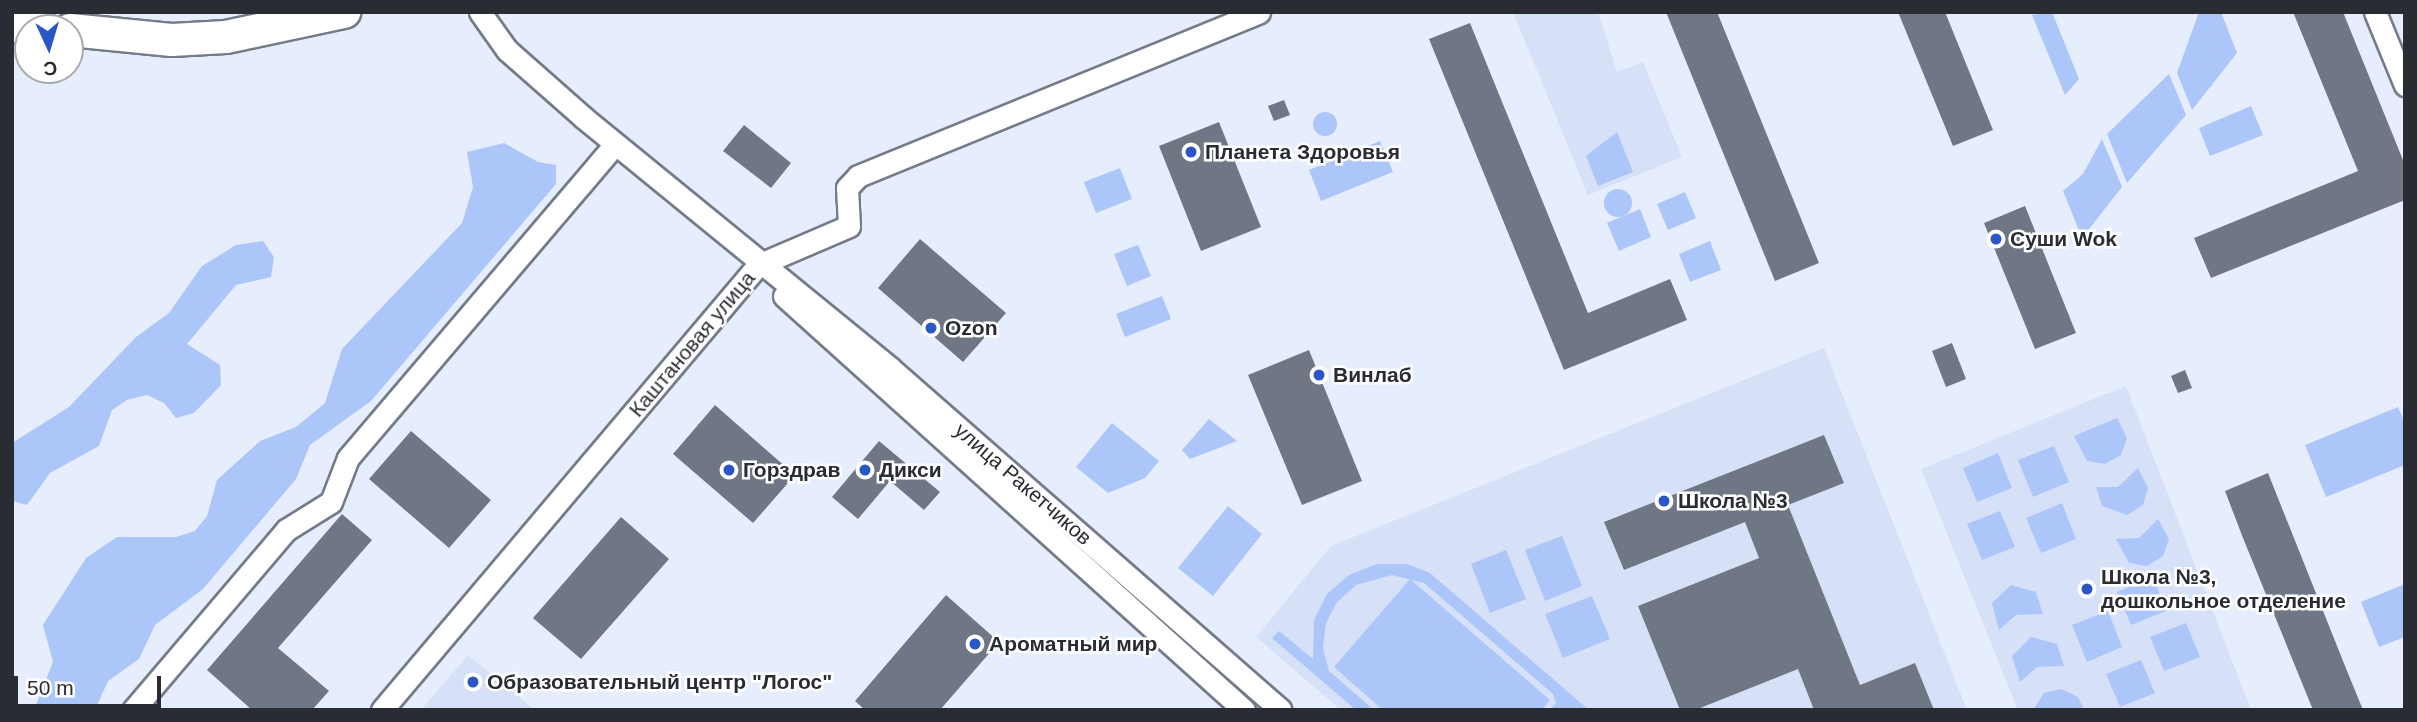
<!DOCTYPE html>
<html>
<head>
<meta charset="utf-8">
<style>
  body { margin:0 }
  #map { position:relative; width:2417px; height:722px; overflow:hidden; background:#e6eefe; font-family:Arial,sans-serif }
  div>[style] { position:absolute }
  .built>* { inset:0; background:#d6e1f7 }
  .green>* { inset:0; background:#acc6fa }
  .round { border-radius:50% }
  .building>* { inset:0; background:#707784 }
  .roads { filter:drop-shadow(2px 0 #747b89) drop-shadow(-2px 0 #747b89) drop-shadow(0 2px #747b89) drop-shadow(0 -2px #747b89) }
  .street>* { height:21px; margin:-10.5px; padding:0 10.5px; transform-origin:10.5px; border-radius:10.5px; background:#fff }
  .secondary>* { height:32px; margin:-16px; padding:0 16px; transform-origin:16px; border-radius:16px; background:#fff }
  .dots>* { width:19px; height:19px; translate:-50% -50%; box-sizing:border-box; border:4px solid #fff; border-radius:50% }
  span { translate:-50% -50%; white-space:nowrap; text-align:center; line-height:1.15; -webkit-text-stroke:5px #fff; paint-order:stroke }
  .poi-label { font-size:21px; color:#292c32; font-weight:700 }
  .left { translate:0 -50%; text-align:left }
  .street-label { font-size:21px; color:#292c32 }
  .frame { position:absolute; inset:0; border:14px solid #292c32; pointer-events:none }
  .north { position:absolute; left:14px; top:14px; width:70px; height:70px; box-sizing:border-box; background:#fff; border:2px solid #a9abad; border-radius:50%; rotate:176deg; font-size:19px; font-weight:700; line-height:28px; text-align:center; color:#292c32 }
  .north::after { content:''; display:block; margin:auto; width:24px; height:32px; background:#2a57c5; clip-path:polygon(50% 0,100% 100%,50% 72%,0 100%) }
  .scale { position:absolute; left:14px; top:676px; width:147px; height:32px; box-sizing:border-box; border:4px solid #292c32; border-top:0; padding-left:9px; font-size:21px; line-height:24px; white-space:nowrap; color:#292c32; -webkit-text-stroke:5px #fff; paint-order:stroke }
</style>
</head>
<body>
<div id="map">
  <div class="built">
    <i style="clip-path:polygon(1513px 12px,1598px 12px,1617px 72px,1643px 62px,1682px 157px,1588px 195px)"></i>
    <i style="clip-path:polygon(1824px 348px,1967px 710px,1341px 710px,1256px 637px,1331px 546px)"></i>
    <i style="clip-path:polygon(2126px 386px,2251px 710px,2018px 710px,1921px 469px)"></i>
    <i style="clip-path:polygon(468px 655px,535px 710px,421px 710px)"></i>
  </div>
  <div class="green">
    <i style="clip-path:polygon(2052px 12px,2079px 79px,2065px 95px,2032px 15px)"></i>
    <i style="clip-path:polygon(2199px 12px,2221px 12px,2237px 53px,2192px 110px,2177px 73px)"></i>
    <i style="clip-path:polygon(2169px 74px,2186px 115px,2127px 183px,2107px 134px)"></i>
    <i style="clip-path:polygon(2251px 106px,2263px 135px,2210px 156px,2199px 128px)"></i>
    <i class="round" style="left:1313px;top:112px;width:24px;height:24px"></i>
    <i style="clip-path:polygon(1617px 132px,1633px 172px,1598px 186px,1586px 156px)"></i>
    <i style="clip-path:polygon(2102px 139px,2122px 187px,2082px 238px,2063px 191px,2083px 174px)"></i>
    <i style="clip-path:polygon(1380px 141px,1393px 172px,1321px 201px,1309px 170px)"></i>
    <i style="clip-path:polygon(504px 143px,538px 162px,556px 165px,556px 184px,371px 401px,310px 445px,296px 479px,203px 589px,155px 625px,139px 659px,108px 681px,95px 710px,34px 710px,53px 662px,43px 625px,86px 558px,117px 537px,176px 537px,195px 531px,207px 516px,217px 480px,260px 441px,296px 427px,325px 403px,342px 349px,462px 223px,473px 187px,467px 152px)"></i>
    <i style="clip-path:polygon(1120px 168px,1132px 199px,1096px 213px,1084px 182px)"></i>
    <i class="round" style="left:1604px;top:189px;width:28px;height:28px"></i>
    <i style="clip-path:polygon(1685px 192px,1696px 218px,1668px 230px,1657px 204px)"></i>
    <i style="clip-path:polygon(1640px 209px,1651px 237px,1619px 251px,1607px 223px)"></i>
    <i style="clip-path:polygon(263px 241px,274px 257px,271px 277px,236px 285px,187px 344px,220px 365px,221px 385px,194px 413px,176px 418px,164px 403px,147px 395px,127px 400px,112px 410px,99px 446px,50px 473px,27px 505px,12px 501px,12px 443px,69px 407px,136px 337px,169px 313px,202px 266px,236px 245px)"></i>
    <i style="clip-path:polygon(1710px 241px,1721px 270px,1690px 282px,1679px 254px)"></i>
    <i style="clip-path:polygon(1138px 245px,1151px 276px,1127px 286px,1114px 254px)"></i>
    <i style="clip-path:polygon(1162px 296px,1171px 319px,1125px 337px,1116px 314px)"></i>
    <i style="clip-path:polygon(2398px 407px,2405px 423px,2405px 465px,2326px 497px,2305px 445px)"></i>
    <i style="clip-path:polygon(2117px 418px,2127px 438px,2121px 455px,2105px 464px,2087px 461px,2074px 436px)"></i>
    <i style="clip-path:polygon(1209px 419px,1237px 441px,1190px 459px,1182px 450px)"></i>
    <i style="clip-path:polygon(1112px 423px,1159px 461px,1145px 478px,1108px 493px,1076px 467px)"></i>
    <i style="clip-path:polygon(2054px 446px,2069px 482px,2033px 497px,2018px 460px)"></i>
    <i style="clip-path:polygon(1998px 453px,2012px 488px,1977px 502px,1963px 468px)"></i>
    <i style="clip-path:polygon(2138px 468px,2148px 488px,2143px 505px,2127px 515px,2102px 506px,2096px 487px,2118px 487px)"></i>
    <i style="clip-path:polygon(2062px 503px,2076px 539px,2041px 553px,2026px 518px)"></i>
    <i style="clip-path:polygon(1228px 506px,1262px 534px,1213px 596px,1178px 568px)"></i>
    <i style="clip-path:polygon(2000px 511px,2015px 547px,1982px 560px,1967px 524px)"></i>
    <i style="clip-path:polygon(2158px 519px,2169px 539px,2163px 556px,2147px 566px,2129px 563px,2116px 539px,2139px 538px)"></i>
    <i style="clip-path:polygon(1562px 536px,1582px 586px,1545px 601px,1525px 550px)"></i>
    <i style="clip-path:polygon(1506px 550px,1526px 599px,1490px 613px,1471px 564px)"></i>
    <i style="clip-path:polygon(1377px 564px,1407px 564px,1430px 573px,1589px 710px,1550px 710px,1556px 703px,1553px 694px,1424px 583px,1392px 575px,1356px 585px,1337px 602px,1326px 623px,1323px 648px,1329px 671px,1374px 710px,1356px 710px,1272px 638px,1279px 631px,1313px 659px,1314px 620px,1327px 594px,1349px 575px)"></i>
    <i style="clip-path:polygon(2153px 577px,2166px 611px,2131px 625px,2117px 592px)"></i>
    <i style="clip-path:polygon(1410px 579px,1550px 700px,1542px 710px,1383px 710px,1334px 667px)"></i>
    <i style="clip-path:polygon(2405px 584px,2405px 637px,2379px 647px,2361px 602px)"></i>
    <i style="clip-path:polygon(2011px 585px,2036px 592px,2043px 614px,2016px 615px,1999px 630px,1992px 603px)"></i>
    <i style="clip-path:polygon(1592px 596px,1610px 639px,1563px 658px,1545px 614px)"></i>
    <i style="clip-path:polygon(2108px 611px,2122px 647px,2087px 662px,2072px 625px)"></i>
    <i style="clip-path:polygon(2186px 623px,2200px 657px,2164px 671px,2150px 637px)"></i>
    <i style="clip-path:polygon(2031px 637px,2057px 644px,2064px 666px,2037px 667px,2020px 682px,2012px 656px)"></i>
    <i style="clip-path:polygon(2141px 660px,2155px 693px,2120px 707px,2106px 674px)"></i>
    <i style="clip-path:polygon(2061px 689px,2078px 697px,2084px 710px,2033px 710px,2044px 693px)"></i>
  </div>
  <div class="building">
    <i style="clip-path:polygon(1666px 12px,1717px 12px,1819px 263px,1775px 281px)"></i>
    <i style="clip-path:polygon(1898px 12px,1945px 12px,1993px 130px,1953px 146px)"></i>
    <i style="clip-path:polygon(2293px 12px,2343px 12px,2405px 165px,2405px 200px,2211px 278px,2194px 238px,2358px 171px)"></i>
    <i style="clip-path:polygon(1470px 23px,1588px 313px,1670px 279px,1687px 320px,1564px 370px,1429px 39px)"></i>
    <i style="clip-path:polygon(1284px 100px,1290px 115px,1274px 121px,1268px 106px)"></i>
    <i style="clip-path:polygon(1219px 122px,1261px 227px,1201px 251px,1159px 146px)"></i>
    <i style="clip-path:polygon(744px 125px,791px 163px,771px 188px,723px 151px)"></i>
    <i style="clip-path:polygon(2025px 206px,2076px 333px,2035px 349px,1984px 223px)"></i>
    <i style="clip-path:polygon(920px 239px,1006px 313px,963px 362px,878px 288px)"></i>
    <i style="clip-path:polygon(1952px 343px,1966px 379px,1946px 387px,1932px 351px)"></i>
    <i style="clip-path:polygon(1309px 350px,1362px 481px,1302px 505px,1248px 375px)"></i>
    <i style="clip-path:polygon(2185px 370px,2192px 388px,2178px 393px,2171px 376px)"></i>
    <i style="clip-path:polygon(715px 405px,795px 475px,753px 523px,673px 454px)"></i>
    <i style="clip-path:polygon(411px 431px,491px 500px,449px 548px,369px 479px)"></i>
    <i style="clip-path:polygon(1824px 435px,1844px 483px,1788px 505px,1860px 685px,1915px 663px,1934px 710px,1814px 710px,1798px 669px,1695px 710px,1680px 710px,1638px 606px,1759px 558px,1745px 522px,1624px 570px,1604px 522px)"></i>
    <i style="clip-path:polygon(879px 441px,940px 492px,924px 510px,890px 481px,858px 519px,832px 497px)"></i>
    <i style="clip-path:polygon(2268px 473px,2343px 661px,2363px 710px,2313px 710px,2243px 538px,2225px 491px)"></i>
    <i style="clip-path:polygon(342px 514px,372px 540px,278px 648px,329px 691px,312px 710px,252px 710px,207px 670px)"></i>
    <i style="clip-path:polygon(621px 517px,669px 559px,581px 659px,533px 618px)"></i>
    <i style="clip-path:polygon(946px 595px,999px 642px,940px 710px,865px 710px,855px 701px)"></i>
  </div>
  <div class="roads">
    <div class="street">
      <i style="left:480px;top:12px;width:47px;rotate:54.6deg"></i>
      <i style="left:507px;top:50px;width:103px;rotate:41.4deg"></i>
      <i style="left:584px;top:118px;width:395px;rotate:39.2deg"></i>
      <i style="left:890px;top:368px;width:519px;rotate:41.18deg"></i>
      <i style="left:2375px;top:12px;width:79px;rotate:67.7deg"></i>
      <i style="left:784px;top:296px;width:619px;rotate:41.99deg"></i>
      <i style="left:133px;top:710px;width:236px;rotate:-49.6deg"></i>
      <i style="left:286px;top:530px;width:53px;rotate:-31.9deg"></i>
      <i style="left:331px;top:502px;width:47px;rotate:-68.9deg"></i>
      <i style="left:348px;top:458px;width:412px;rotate:-49.6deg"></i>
      <i style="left:382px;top:710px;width:583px;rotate:-49.8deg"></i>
      <i style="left:758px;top:265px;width:99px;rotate:-23.2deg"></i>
      <i style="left:849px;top:226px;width:38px;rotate:-93deg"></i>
      <i style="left:847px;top:188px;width:16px;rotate:-47deg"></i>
      <i style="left:858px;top:176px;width:433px;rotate:-22.2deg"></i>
    </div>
    <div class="secondary">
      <i style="left:12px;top:26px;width:31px;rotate:4deg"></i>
      <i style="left:70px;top:30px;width:102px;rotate:5.6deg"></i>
      <i style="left:172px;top:40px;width:54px;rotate:-3.2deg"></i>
      <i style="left:226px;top:37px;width:121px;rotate:-12deg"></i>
    </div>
  </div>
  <div class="dots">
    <i style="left:1191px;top:152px;background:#2a57c5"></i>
    <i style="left:1996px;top:239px;background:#2a57c5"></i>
    <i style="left:931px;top:328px;background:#2a57c5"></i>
    <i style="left:1319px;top:375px;background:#2a57c5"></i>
    <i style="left:729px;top:470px;background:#2a57c5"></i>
    <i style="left:865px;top:470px;background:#2a57c5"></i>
    <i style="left:1664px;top:501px;background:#2a57c5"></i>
    <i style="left:2087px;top:589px;background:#2a57c5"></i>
    <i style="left:975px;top:644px;background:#2a57c5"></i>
    <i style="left:473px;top:682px;background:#2a57c5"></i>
  </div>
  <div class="poi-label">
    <span class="left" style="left:1205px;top:152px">Планета Здоровья</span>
    <span class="left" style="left:2010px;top:239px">Суши Wok</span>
    <span class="left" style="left:945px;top:328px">Ozon</span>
    <span class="left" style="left:1333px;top:375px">Винлаб</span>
    <span class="left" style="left:743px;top:470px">Горздрав</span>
    <span class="left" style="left:879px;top:470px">Дикси</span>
    <span class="left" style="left:1678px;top:501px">Школа №3</span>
    <span class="left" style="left:2101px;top:589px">Школа №3,<br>дошкольное отделение</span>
    <span class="left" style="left:989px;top:644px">Ароматный мир</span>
    <span class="left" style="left:487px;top:682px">Образовательный центр "Логос"</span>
  </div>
  <div class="street-label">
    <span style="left:692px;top:344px;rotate:-50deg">Каштановая улица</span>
    <span style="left:1023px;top:484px;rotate:41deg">улица Ракетчиков</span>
  </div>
  <div class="frame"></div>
  <div class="north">С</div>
  <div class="scale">50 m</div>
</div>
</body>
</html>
